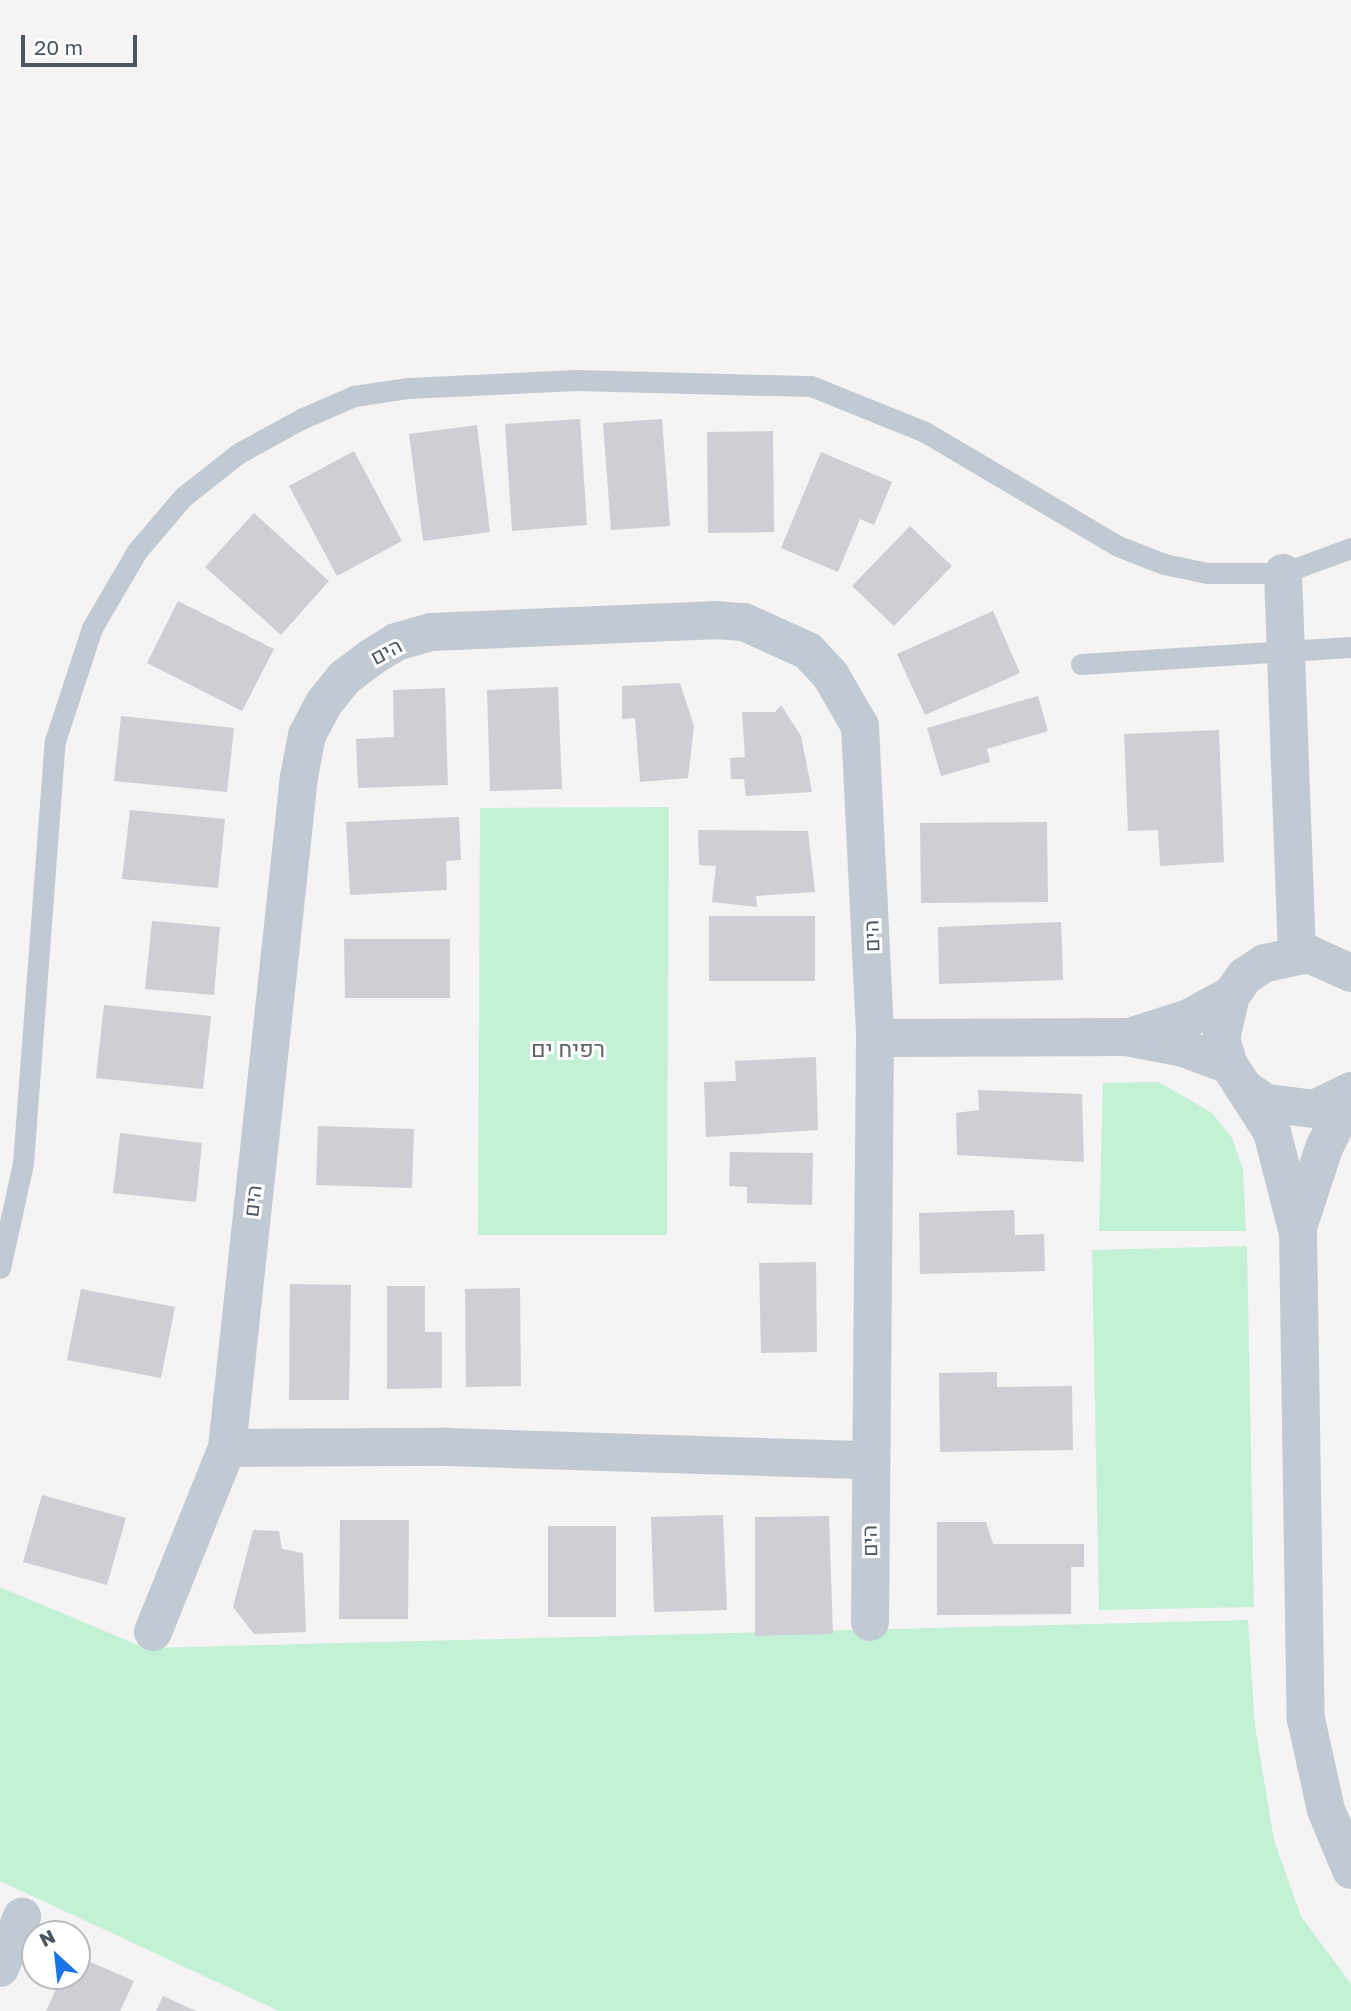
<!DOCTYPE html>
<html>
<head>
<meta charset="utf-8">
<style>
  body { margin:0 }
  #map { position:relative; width:1351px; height:2011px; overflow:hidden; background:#f5f3f3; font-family:"Golos Text",Heebo,sans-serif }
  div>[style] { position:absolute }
  .green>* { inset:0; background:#c3f1d5 }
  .building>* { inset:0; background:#cdcfd5 }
  .service>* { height:21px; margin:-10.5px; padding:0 10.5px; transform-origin:10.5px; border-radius:10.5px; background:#c1cad2 }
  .minor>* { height:38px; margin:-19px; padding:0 19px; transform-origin:19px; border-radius:19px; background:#c1cad2 }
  span { translate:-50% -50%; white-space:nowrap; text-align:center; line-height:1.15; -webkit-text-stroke:6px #fff; paint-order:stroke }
  .street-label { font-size:21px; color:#4a5661 }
  .neighbourhood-label { font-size:23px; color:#5f6368 }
  .north { position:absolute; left:21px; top:1920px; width:70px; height:70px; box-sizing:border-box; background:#fff; border:2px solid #b7bbc0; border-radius:50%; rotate:333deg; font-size:19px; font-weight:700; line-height:28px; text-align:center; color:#4a5661 }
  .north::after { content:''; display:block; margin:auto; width:24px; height:32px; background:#1a73e8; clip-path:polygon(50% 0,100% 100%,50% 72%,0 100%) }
  .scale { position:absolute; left:21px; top:35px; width:116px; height:32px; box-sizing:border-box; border:4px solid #4a5661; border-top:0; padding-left:9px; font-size:21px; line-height:24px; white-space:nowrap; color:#4a5661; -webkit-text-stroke:5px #fff; paint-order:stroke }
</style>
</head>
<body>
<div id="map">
  <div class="green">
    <i style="clip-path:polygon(669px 807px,667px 1235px,478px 1235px,480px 808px)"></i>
    <i style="clip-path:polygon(1159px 1082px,1212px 1113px,1232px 1138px,1243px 1169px,1246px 1231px,1099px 1231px,1103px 1083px)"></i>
    <i style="clip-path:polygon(1247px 1246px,1254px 1607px,1099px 1610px,1092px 1250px)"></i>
    <i style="clip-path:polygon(0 1587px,145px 1648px,1248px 1620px,1255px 1726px,1274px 1840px,1301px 1916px,1351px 1984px,1351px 2011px,279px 2011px,0 1881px)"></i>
  </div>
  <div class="building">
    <i style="clip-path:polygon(580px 419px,587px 525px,512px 531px,505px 424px)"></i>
    <i style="clip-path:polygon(662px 419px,670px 526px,611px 530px,603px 423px)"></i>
    <i style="clip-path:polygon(477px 425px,490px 532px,423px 541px,409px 434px)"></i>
    <i style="clip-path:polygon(773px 431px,774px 532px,708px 533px,707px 432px)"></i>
    <i style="clip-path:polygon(354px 451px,402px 541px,337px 576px,289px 486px)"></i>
    <i style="clip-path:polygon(821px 452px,892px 482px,874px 525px,860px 519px,838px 572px,781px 548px)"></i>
    <i style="clip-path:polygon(254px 513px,329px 581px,281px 635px,205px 567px)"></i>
    <i style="clip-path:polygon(910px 526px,952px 566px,894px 626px,852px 586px)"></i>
    <i style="clip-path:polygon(178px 601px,274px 649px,242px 711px,147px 663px)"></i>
    <i style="clip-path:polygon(993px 611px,1020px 673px,925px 715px,897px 654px)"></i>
    <i style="clip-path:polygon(680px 683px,694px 726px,688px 778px,640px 782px,635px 718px,622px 719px,622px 686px)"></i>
    <i style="clip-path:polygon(558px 687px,562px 789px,490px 791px,487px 690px)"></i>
    <i style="clip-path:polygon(445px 688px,448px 785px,358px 788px,356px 739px,394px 737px,393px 690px)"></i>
    <i style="clip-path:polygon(1038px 696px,1048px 731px,987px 749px,990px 762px,941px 776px,927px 728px)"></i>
    <i style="clip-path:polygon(781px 705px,801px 736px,812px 792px,746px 796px,744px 779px,731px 779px,730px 758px,745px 757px,742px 712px,775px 712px)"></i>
    <i style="clip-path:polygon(121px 716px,234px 728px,227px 792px,114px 781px)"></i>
    <i style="clip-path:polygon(1219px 730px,1224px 862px,1160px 866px,1158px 830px,1128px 831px,1124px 734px)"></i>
    <i style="clip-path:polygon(130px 810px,225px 819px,218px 888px,122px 879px)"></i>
    <i style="clip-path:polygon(459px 817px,461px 860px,446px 861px,447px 890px,350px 895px,346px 822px)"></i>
    <i style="clip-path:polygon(1047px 822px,1048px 902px,921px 903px,920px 823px)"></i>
    <i style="clip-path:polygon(698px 830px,808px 831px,815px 892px,756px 896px,757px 907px,712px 902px,716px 866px,699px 865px)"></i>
    <i style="clip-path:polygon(709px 916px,815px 916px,815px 981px,709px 981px)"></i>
    <i style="clip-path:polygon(152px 921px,220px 927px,214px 995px,145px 989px)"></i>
    <i style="clip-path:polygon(1061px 922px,1063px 980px,939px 984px,938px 927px)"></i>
    <i style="clip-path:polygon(344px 939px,450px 939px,450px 998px,345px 998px)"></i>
    <i style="clip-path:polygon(104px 1005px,211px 1016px,203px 1089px,96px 1078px)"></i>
    <i style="clip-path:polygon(816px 1057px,818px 1130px,706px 1137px,704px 1082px,736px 1081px,735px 1061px)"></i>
    <i style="clip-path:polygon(978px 1090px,1082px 1094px,1084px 1162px,957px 1155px,956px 1113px,979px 1110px)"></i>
    <i style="clip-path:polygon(318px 1126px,414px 1129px,412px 1188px,316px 1185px)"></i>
    <i style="clip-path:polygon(120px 1133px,202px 1143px,196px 1202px,113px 1193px)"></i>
    <i style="clip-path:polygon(730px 1152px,813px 1153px,812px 1205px,747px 1203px,747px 1187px,729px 1186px)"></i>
    <i style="clip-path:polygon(1014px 1210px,1015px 1235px,1044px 1234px,1045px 1271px,920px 1274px,919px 1213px)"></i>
    <i style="clip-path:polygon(816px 1262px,817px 1352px,761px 1353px,759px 1263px)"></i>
    <i style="clip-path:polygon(290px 1284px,351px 1285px,349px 1400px,289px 1400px)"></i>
    <i style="clip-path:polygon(387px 1286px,425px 1286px,425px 1332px,442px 1332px,442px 1388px,387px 1389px)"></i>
    <i style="clip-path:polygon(520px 1288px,521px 1386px,466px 1387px,465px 1289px)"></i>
    <i style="clip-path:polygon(81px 1289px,175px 1307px,161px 1378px,67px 1360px)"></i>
    <i style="clip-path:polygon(997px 1372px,997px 1387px,1072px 1386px,1073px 1450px,940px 1452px,939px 1373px)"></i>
    <i style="clip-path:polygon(42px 1495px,126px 1518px,107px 1585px,23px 1562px)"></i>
    <i style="clip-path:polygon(723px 1515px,727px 1610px,654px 1612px,651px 1517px)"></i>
    <i style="clip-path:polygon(829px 1516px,833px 1634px,755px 1636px,755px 1517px)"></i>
    <i style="clip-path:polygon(340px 1520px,409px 1520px,408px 1619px,339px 1619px)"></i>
    <i style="clip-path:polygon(937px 1522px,986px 1522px,993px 1544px,1084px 1544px,1084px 1567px,1071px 1567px,1071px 1614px,937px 1615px)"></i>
    <i style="clip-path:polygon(548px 1526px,616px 1526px,616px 1617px,548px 1617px)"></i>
    <i style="clip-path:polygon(253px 1530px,279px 1531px,282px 1549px,303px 1553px,306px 1632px,254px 1634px,233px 1607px)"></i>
    <i style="clip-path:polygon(77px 1956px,134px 1981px,120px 2011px,46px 2011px,62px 1976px,77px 1976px)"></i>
    <i style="clip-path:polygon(163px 1996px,196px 2011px,156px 2011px)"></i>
  </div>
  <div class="service">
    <i style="left:1081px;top:664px;width:271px;rotate:-3.6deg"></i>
    <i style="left:0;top:1268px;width:107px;rotate:-77.6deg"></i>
    <i style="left:23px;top:1163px;width:423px;rotate:-85.7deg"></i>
    <i style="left:55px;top:741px;width:119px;rotate:-71.9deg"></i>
    <i style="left:92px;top:628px;width:89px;rotate:-59.7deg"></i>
    <i style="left:137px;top:551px;width:71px;rotate:-49.6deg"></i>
    <i style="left:183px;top:497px;width:71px;rotate:-38.2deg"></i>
    <i style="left:239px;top:453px;width:71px;rotate:-28.7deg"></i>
    <i style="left:301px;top:419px;width:58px;rotate:-23.5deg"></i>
    <i style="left:354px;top:396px;width:55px;rotate:-8.4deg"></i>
    <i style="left:408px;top:388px;width:169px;rotate:-2.7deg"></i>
    <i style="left:577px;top:380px;width:234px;rotate:1.5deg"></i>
    <i style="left:811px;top:386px;width:123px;rotate:22deg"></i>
    <i style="left:925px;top:432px;width:224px;rotate:30.6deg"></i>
    <i style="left:1118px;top:546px;width:49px;rotate:21.4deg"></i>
    <i style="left:1164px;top:564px;width:44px;rotate:11.8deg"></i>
    <i style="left:1207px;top:573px;width:76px"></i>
    <i style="left:1283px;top:573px;width:72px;rotate:-20.2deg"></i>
  </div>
  <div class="minor">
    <i style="left:1283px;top:573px;width:382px;rotate:87.9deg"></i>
    <i style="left:1351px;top:973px;width:46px;rotate:-155.7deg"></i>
    <i style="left:1309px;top:954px;width:45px;rotate:168.4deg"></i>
    <i style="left:1265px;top:963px;width:24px;rotate:147deg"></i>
    <i style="left:1245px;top:976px;width:24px;rotate:126deg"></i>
    <i style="left:1231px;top:995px;width:45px;rotate:102.8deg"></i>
    <i style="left:1221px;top:1039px;width:27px;rotate:73deg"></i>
    <i style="left:1229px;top:1065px;width:27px;rotate:57deg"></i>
    <i style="left:1244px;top:1088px;width:27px;rotate:34deg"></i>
    <i style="left:1266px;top:1103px;width:48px;rotate:7.1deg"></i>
    <i style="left:1314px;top:1109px;width:41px;rotate:-25.9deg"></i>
    <i style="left:1132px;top:1036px;width:60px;rotate:-17.5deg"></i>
    <i style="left:1189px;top:1018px;width:48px;rotate:-28.7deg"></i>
    <i style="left:875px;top:1038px;width:251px;rotate:-0.2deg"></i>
    <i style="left:1126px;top:1037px;width:58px;rotate:10.9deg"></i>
    <i style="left:1183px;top:1048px;width:49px;rotate:20.3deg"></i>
    <i style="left:1244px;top:1088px;width:52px;rotate:57.5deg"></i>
    <i style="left:1272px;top:1132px;width:104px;rotate:75.6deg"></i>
    <i style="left:1298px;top:1233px;width:486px;rotate:89.1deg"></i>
    <i style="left:1306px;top:1719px;width:93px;rotate:77.6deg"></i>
    <i style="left:1326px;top:1810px;width:65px;rotate:67.4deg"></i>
    <i style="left:1299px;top:1224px;width:80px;rotate:-71.8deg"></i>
    <i style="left:1324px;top:1148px;width:61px;rotate:-63.9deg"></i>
    <i style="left:227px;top:1448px;width:220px;rotate:-0.3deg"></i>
    <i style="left:447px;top:1447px;width:421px;rotate:1.8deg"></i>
    <i style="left:153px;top:1632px;width:198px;rotate:-68.1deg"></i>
    <i style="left:227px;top:1448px;width:675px;rotate:-83.88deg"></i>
    <i style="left:299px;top:777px;width:43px;rotate:-79.2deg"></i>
    <i style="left:307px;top:735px;width:36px;rotate:-62deg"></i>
    <i style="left:324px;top:703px;width:32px;rotate:-51deg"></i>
    <i style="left:344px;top:678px;width:35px;rotate:-37deg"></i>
    <i style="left:372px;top:657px;width:28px;rotate:-32deg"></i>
    <i style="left:396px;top:642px;width:36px;rotate:-16deg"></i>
    <i style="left:431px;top:632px;width:283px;rotate:-2.4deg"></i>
    <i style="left:714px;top:620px;width:30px;rotate:4deg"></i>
    <i style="left:744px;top:622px;width:70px;rotate:24.4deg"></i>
    <i style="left:808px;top:651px;width:34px;rotate:47deg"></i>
    <i style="left:831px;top:676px;width:58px;rotate:59.9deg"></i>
    <i style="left:860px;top:726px;width:312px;rotate:87.2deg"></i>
    <i style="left:875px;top:1038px;width:584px;rotate:90.49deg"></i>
    <i style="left:0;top:1968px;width:56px;rotate:-66.7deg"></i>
  </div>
  <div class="street-label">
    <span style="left:386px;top:651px;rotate:-28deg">הים</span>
    <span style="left:871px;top:936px;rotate:-92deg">הים</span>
    <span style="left:252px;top:1201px;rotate:-83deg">הים</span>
    <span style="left:869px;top:1541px;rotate:-91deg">הים</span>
  </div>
  <div class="neighbourhood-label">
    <span style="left:568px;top:1048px">רפיח ים</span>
  </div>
  <div class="north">N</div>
  <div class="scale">20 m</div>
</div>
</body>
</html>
